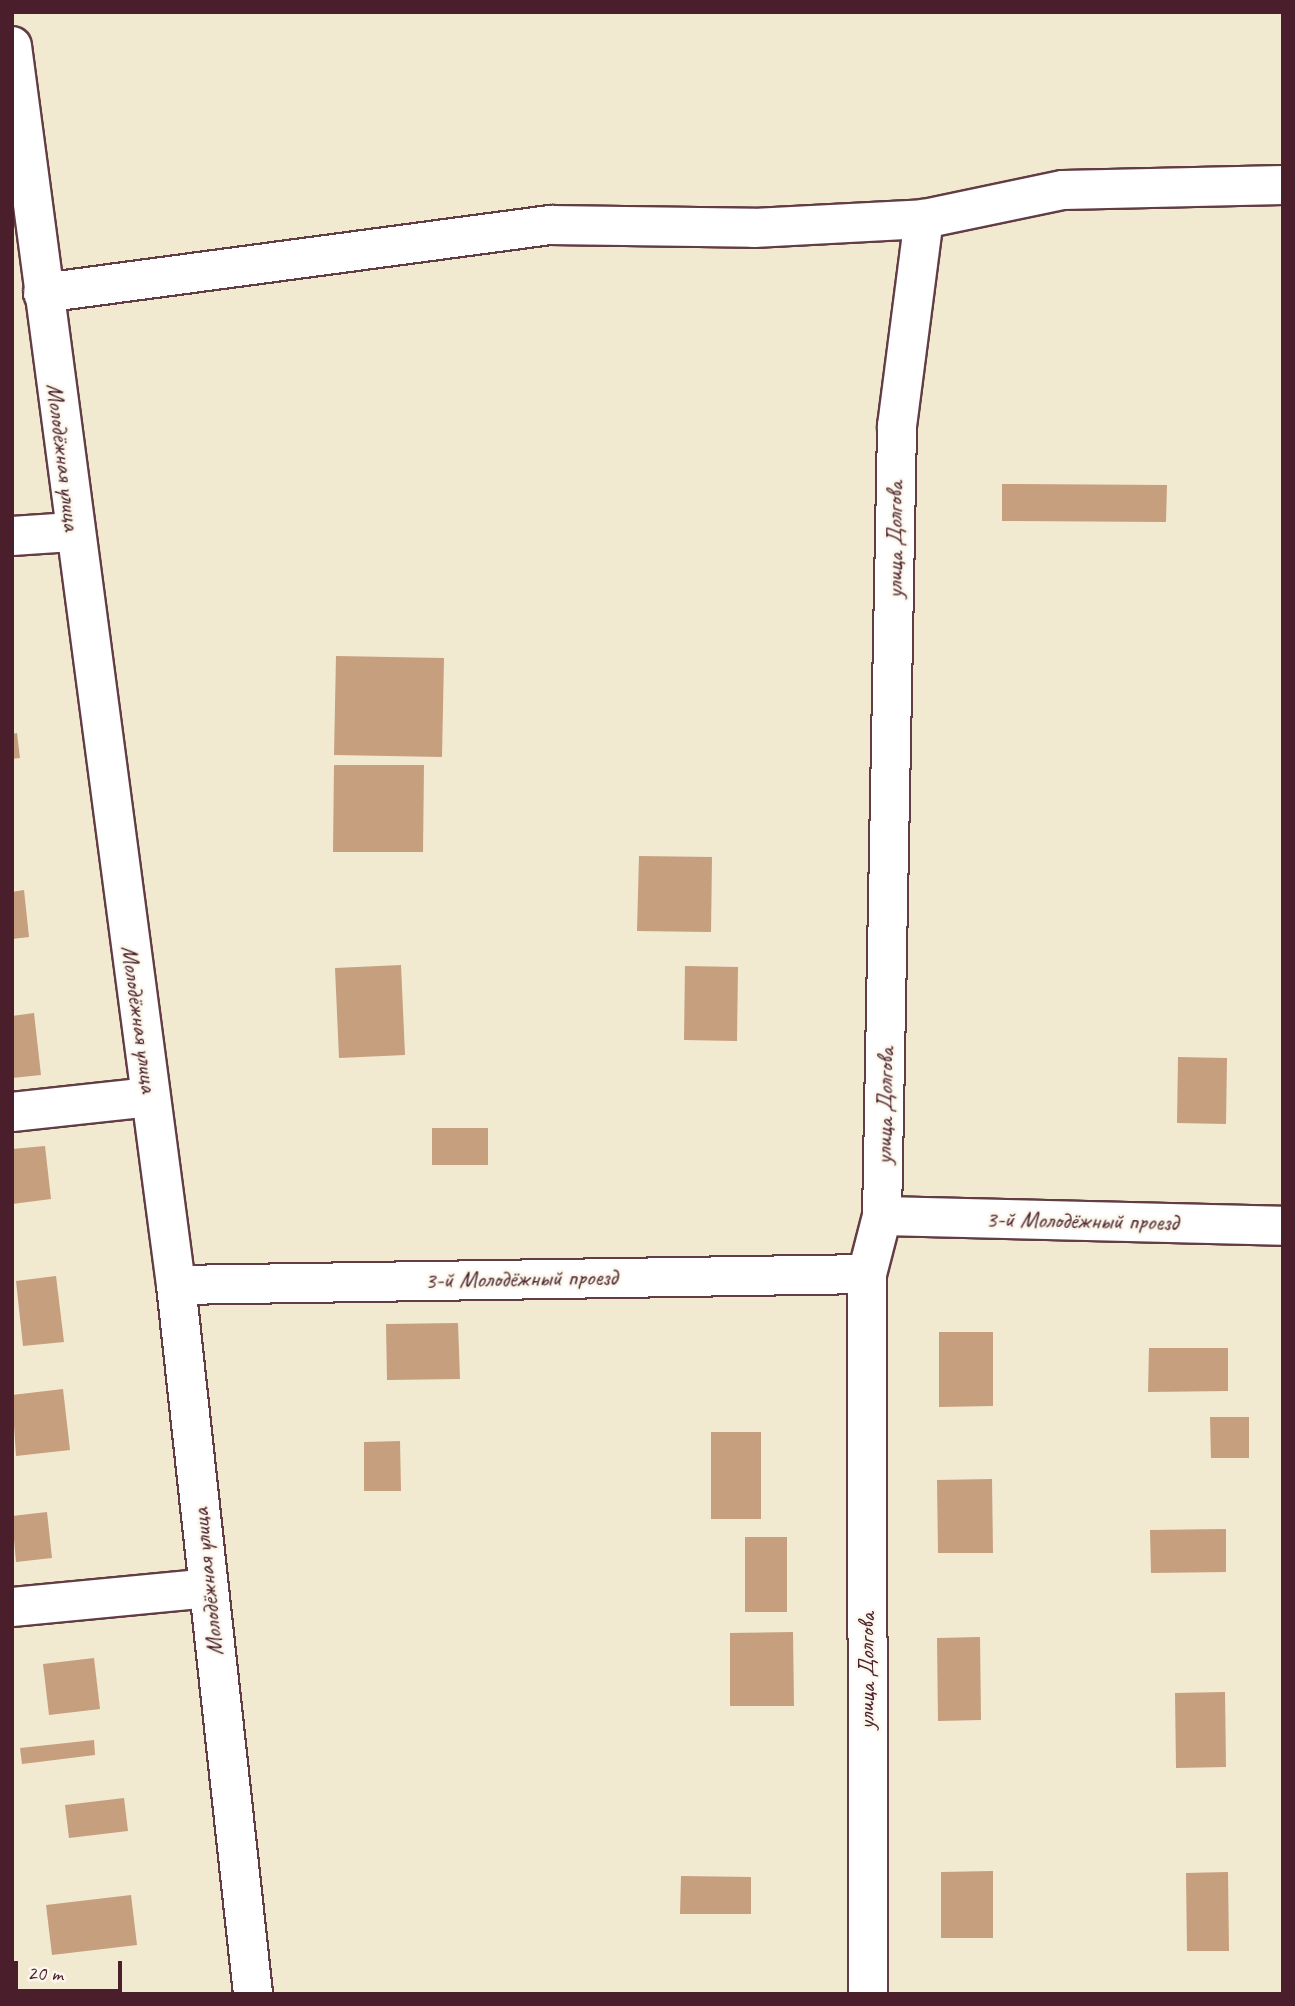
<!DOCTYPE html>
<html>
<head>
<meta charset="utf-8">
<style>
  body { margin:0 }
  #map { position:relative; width:1295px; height:2006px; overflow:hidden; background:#f2e9d1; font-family:Caveat,sans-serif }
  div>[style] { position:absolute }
  .building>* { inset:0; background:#c69f7f }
  .roads { filter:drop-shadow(2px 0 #633d44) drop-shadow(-2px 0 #633d44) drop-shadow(0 2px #633d44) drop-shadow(0 -2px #633d44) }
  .minor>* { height:38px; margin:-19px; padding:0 19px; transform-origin:19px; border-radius:19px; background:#fff }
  span { translate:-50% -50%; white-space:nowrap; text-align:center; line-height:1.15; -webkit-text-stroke:5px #fbf7ec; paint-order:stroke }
  .street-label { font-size:24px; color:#4a1f2b }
  .frame { position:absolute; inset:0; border:14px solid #4a1f2b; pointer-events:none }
  .scale { position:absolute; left:14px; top:1961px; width:108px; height:32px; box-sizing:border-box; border:4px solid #4a1f2b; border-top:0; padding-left:9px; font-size:21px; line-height:24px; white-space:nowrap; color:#4a1f2b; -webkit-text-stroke:5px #fbf7ec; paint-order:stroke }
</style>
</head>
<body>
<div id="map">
  <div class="building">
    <i style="clip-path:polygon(1002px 484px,1167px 485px,1166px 522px,1002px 521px)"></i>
    <i style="clip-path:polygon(336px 656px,444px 658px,442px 757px,334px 755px)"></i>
    <i style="clip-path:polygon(17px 733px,20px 758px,12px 759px,12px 734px)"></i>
    <i style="clip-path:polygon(334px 765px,424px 765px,423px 852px,333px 852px)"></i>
    <i style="clip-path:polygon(639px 856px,712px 857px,711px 932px,637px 931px)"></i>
    <i style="clip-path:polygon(24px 890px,29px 937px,12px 939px,12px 892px)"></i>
    <i style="clip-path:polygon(401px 965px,405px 1055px,339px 1058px,335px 968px)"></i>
    <i style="clip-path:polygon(685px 966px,738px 967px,737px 1041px,684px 1040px)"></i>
    <i style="clip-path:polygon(34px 1013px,41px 1075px,12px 1078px,12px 1016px)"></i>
    <i style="clip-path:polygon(1178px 1057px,1227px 1058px,1226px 1124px,1177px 1123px)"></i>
    <i style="clip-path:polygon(432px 1128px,488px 1128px,488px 1165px,432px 1165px)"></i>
    <i style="clip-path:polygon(45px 1146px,51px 1199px,12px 1204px,12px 1149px)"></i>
    <i style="clip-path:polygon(56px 1276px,64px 1342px,23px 1346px,16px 1281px)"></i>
    <i style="clip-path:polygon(458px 1323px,460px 1379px,387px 1380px,386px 1324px)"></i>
    <i style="clip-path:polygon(939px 1332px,993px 1332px,993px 1406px,939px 1407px)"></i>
    <i style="clip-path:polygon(1149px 1348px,1228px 1348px,1228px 1391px,1148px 1392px)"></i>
    <i style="clip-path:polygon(63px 1389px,70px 1450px,16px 1456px,12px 1395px)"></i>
    <i style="clip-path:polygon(1210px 1417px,1249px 1417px,1249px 1458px,1211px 1458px)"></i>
    <i style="clip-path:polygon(711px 1432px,761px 1432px,761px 1519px,711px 1519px)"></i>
    <i style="clip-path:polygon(400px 1441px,401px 1491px,364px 1491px,364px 1442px)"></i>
    <i style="clip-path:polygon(992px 1479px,993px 1553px,938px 1553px,937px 1480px)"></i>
    <i style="clip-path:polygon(47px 1512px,52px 1558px,16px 1562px,12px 1516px)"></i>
    <i style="clip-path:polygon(1226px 1529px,1226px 1572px,1151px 1573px,1150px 1530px)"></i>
    <i style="clip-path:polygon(745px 1537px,787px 1537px,787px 1612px,745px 1612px)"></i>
    <i style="clip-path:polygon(793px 1632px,794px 1706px,730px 1706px,730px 1633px)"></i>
    <i style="clip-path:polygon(980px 1637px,981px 1720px,938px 1721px,937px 1638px)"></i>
    <i style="clip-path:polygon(94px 1658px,100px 1709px,49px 1715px,43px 1664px)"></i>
    <i style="clip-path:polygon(1225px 1692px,1226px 1767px,1176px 1768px,1175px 1693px)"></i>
    <i style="clip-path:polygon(94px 1740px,95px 1755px,22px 1764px,20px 1748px)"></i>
    <i style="clip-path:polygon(124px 1798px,128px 1831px,69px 1838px,65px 1805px)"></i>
    <i style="clip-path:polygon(993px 1871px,993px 1938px,941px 1938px,941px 1872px)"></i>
    <i style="clip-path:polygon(1228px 1872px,1229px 1951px,1187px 1951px,1186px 1873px)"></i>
    <i style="clip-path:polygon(681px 1876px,751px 1877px,751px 1914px,680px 1914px)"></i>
    <i style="clip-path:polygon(131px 1895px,137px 1945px,52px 1955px,46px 1905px)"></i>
  </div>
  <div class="roads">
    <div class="minor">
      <i style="left:12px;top:46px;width:1250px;rotate:82.46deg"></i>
      <i style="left:176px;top:1285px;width:713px;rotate:83.8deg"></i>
      <i style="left:43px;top:293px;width:512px;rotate:-7.64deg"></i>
      <i style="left:550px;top:225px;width:204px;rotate:0.8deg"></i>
      <i style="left:754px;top:228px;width:170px;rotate:-3deg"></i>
      <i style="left:924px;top:219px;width:142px;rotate:-11.8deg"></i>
      <i style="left:1063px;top:190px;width:220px;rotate:-1.3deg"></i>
      <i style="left:12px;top:536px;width:60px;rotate:-3.8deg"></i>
      <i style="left:12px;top:1112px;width:139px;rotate:-6.2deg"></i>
      <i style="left:882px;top:1216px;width:401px;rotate:1.4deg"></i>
      <i style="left:176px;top:1285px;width:691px;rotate:-0.91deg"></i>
      <i style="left:12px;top:1607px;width:197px;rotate:-5.5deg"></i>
      <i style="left:868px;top:1994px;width:720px;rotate:-90.08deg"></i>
      <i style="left:867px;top:1274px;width:60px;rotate:-75.5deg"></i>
      <i style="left:882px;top:1216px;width:790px;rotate:-88.91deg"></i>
      <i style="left:897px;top:426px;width:209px;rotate:-82.6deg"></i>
    </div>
  </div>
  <div class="street-label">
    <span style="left:63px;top:457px;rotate:83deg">Молодёжная улица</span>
    <span style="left:895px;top:540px;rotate:-90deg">улица Долгова</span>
    <span style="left:139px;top:1019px;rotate:82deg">Молодёжная улица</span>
    <span style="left:885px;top:1106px;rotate:-89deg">улица Долгова</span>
    <span style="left:1082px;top:1221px;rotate:1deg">3-й Молодёжный проезд</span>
    <span style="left:521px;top:1279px;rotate:-1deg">3-й Молодёжный проезд</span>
    <span style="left:208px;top:1582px;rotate:-96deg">Молодёжная улица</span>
    <span style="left:867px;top:1671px;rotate:-90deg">улица Долгова</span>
  </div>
  <div class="frame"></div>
  <div class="scale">20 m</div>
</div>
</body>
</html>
